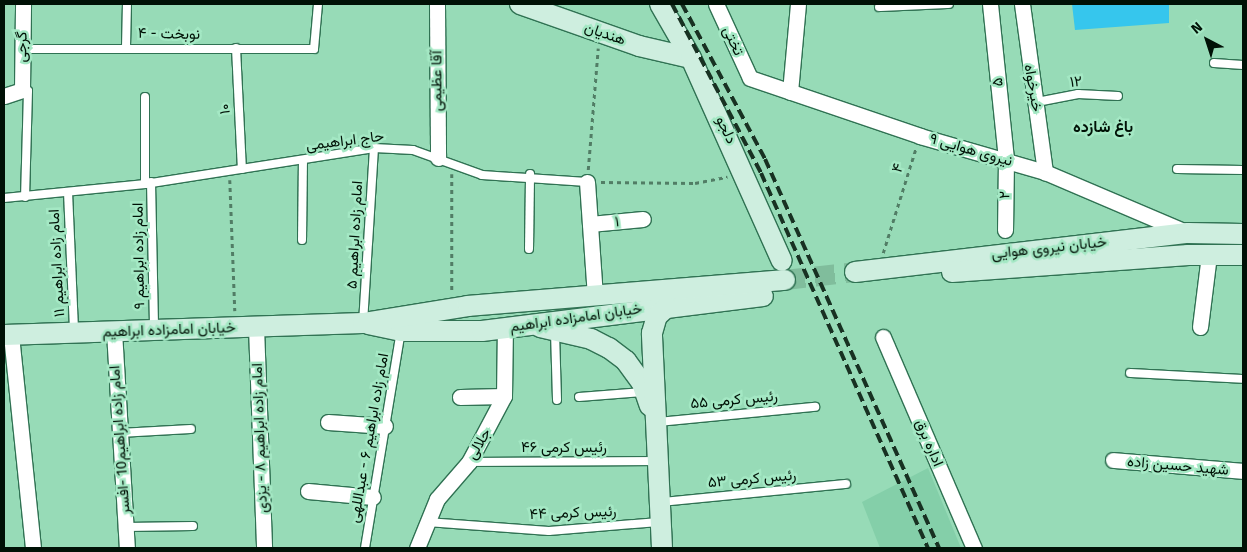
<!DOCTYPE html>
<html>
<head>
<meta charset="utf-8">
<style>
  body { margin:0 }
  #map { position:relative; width:1247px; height:552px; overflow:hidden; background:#97dbb7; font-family:"Fira Sans",Vazirmatn,sans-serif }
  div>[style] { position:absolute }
  .built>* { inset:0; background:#84cfa9 }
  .building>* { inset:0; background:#36c6ed }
  .secondary-tunnel>* { height:20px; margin-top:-10px; transform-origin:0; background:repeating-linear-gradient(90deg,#80bd9c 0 20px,transparent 0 30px) }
  .path>* { height:2.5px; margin-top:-1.25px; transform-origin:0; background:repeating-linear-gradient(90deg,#517d65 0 4px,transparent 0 8px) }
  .roads { filter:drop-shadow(1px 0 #307253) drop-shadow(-1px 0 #307253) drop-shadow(0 1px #307253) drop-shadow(0 -1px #307253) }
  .lane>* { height:8px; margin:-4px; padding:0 4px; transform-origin:4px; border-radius:4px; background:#fff }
  .street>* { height:15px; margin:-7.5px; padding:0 7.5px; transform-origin:7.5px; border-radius:7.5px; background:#fff }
  .secondary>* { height:20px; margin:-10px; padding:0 10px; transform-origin:10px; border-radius:10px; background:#ceeedf }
  .rail>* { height:4px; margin-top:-2px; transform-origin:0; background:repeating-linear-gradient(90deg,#183122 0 10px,transparent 0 15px) }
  span { translate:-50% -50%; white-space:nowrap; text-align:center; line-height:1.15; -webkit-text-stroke:5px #a4e8c4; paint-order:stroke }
  .street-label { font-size:15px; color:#001106 }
  .neighbourhood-label { font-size:16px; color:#001106; font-weight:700 }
  .frame { position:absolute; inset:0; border:5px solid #001106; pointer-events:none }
  .north { position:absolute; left:1182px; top:15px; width:50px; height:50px; -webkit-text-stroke:4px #a4e8c4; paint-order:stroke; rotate:320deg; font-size:14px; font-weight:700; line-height:20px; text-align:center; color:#001106 }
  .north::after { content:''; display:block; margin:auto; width:18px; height:22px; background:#001106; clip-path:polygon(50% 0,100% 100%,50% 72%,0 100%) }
</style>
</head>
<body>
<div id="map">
  <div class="built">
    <i style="clip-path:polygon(928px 468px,961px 548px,880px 548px,862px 502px)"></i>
  </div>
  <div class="building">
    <i style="clip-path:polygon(1072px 4px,1169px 4px,1169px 23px,1075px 30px)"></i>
  </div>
  <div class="secondary-tunnel">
    <i style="left:785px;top:280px;width:70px;rotate:-6.5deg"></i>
  </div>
  <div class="path">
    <i style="left:588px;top:170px;width:122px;rotate:-85.3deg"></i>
    <i style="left:452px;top:174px;width:117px;rotate:90deg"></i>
    <i style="left:230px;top:180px;width:131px;rotate:87.8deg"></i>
    <i style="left:601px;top:182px;width:94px;rotate:0.6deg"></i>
    <i style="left:695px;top:183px;width:33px;rotate:-11deg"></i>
    <i style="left:883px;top:253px;width:110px;rotate:-72.6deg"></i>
  </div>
  <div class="roads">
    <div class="lane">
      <i style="left:879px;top:7px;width:70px;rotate:-2.5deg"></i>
      <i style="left:126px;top:47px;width:43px;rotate:-88.7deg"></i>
      <i style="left:236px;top:48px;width:121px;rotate:87.2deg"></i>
      <i style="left:22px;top:49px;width:292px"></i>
      <i style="left:314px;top:49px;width:45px;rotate:-84.9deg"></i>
      <i style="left:1214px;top:63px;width:29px;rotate:4deg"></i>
      <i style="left:22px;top:90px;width:6px;rotate:9deg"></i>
      <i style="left:28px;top:91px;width:106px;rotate:91.6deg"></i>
      <i style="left:145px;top:97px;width:87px;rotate:90deg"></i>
      <i style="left:1037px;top:102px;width:42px;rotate:-11deg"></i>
      <i style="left:1078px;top:94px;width:40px;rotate:2.9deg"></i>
      <i style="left:1177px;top:169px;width:66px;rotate:0.9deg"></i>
      <i style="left:151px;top:182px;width:148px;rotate:88.8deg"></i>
      <i style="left:68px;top:192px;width:140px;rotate:87.5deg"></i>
      <i style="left:4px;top:198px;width:142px;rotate:-5.7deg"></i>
      <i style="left:145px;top:184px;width:232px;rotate:-8.9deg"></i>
      <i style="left:374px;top:148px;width:39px;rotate:3deg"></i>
      <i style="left:413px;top:150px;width:73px;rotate:19.9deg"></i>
      <i style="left:482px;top:175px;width:105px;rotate:3.8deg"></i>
      <i style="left:302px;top:240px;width:80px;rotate:-89.3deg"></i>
      <i style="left:529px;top:249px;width:75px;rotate:-89.2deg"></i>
      <i style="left:363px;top:323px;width:175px;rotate:-86.4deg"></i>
      <i style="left:555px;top:332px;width:68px;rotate:88.3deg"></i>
      <i style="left:1130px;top:373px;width:113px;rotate:3deg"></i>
      <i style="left:579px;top:397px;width:64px;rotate:-4.5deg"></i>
      <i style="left:658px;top:422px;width:158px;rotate:-5.5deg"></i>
      <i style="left:119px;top:433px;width:72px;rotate:-3.2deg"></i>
      <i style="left:469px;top:462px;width:188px;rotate:-0.3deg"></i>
      <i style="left:662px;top:502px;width:185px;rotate:-5.6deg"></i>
      <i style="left:427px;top:522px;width:122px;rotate:4.2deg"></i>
      <i style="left:549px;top:531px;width:110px;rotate:-4.7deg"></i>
      <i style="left:126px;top:527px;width:67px;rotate:-0.9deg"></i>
      <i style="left:365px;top:548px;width:220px;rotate:-80.6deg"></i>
    </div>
    <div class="street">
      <i style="left:437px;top:4px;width:154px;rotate:89.6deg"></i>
      <i style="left:716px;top:4px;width:81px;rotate:65.3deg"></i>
      <i style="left:750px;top:78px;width:180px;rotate:18.8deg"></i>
      <i style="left:920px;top:136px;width:130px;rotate:16.1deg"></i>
      <i style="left:1045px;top:172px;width:155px;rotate:23.1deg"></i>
      <i style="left:990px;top:4px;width:157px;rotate:84.1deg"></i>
      <i style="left:1006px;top:160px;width:70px;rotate:90.8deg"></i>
      <i style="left:1022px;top:4px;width:170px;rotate:82.2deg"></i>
      <i style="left:790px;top:92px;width:88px;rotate:-84.8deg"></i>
      <i style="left:4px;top:96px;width:19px;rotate:-18deg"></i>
      <i style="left:22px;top:90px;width:86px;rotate:-89.3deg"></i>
      <i style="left:587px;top:182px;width:113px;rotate:86deg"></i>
      <i style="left:590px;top:224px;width:53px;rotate:-5.4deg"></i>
      <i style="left:256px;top:327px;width:221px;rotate:87.9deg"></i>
      <i style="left:1200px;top:327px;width:73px;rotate:-82.9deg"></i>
      <i style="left:114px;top:331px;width:217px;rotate:86.6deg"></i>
      <i style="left:11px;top:335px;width:214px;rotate:84.1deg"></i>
      <i style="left:883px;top:337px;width:230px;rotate:66.7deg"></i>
      <i style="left:460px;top:397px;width:44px;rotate:-1.3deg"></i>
      <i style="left:328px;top:422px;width:57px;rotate:4deg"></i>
      <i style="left:1113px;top:460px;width:130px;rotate:4.8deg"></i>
      <i style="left:308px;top:491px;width:65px;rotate:5.3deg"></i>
      <i style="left:417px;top:548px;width:53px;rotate:-67.8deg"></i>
      <i style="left:437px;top:499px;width:49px;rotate:-49.1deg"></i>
      <i style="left:469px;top:462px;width:75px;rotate:-62.1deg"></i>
      <i style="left:504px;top:396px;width:68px;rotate:-89.2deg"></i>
    </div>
    <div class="secondary">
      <i style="left:520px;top:4px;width:126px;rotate:19.4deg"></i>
      <i style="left:639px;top:46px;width:53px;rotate:13deg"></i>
      <i style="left:660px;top:4px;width:62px;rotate:60.1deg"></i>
      <i style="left:691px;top:58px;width:222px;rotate:65.9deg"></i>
      <i style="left:855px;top:272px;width:335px;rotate:-6.7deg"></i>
      <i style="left:1188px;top:233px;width:55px;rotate:1deg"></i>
      <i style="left:952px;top:272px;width:237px;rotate:-4.1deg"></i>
      <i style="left:1188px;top:255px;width:55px"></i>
      <i style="left:368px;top:324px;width:34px;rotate:12deg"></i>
      <i style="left:401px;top:331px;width:81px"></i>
      <i style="left:482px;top:331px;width:283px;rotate:-7.1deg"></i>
      <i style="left:540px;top:327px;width:52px;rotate:13.2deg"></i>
      <i style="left:591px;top:339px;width:20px;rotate:27deg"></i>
      <i style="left:609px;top:348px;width:21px;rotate:37deg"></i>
      <i style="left:626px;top:361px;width:27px;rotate:54deg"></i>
      <i style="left:642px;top:383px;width:24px;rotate:71deg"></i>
      <i style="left:4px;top:335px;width:359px;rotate:-1.9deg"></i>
      <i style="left:363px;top:323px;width:106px;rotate:-9.2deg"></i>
      <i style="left:468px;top:306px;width:318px;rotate:-4.7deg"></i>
      <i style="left:662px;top:548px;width:215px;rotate:-92.7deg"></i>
      <i style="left:652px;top:333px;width:18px;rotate:-74deg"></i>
      <i style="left:657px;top:316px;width:13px;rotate:-42deg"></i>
    </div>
  </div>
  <div class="rail">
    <i style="left:672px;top:4px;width:191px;rotate:62.2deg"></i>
    <i style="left:761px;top:173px;width:411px;rotate:66deg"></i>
    <i style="left:682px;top:4px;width:176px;rotate:61.8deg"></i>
    <i style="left:765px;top:159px;width:426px;rotate:65.9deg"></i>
  </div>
  <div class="street-label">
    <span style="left:169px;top:34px;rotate:1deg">۴ - نوبخت</span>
    <span style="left:605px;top:34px;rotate:19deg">هندیان</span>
    <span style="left:733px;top:41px;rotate:65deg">تختی</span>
    <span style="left:22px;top:47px;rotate:-89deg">گرجی</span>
    <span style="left:437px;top:81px;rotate:-90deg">آقا عظیمی</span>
    <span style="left:998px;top:82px;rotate:-96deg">۵</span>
    <span style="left:1076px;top:82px;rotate:-5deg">۱۲</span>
    <span style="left:1033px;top:88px;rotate:80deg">خیرخواه</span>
    <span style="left:225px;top:109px;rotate:-93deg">۱۰</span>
    <span style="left:726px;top:130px;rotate:65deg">دلجو</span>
    <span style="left:345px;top:141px;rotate:-7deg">حاج ابراهیمی</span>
    <span style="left:971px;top:150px;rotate:16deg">نیروی هوایی ۹</span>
    <span style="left:898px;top:168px;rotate:-72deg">۴</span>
    <span style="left:1005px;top:195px;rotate:-89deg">۲</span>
    <span style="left:617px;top:222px;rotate:-5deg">۱</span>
    <span style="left:355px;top:235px;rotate:-87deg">امام زاده ابراهیم ۵</span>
    <span style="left:1049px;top:248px;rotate:-6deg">خیابان نیروی هوایی</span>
    <span style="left:139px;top:256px;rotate:-91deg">امام زاده ابراهيم ۹</span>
    <span style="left:57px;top:263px;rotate:-93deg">امام زاده ابراهیم ۱۱</span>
    <span style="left:576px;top:318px;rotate:-8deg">خیابان امامزاده ابراهیم</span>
    <span style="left:169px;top:330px;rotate:-2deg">خیابان امامزاده ابراهیم</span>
    <span style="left:734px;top:400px;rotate:-5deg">رئیس کرمی ۵۵</span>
    <span style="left:260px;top:438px;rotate:-92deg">امام زاده ابراهیم ۸ - یزدی</span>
    <span style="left:369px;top:438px;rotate:-80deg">امام زاده ابراهیم ۶ - عبداللهی</span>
    <span style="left:120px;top:440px;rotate:-94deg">امام زاده ابراهیم10 -افسر</span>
    <span style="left:929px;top:443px;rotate:67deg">اداره برق</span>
    <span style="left:479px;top:444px;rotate:-59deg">جلالی</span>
    <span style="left:564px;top:448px">رئیس کرمی ۴۶</span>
    <span style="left:1178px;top:466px;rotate:5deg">شهید حسین زاده</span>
    <span style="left:752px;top:479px;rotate:-5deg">رئیس کرمی ۵۳</span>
    <span style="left:573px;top:513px;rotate:-2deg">رئیس کرمی ۴۴</span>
  </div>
  <div class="neighbourhood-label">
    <span style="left:1103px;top:127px">باغ شازده</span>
  </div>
  <div class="frame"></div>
  <div class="north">N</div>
</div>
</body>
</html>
